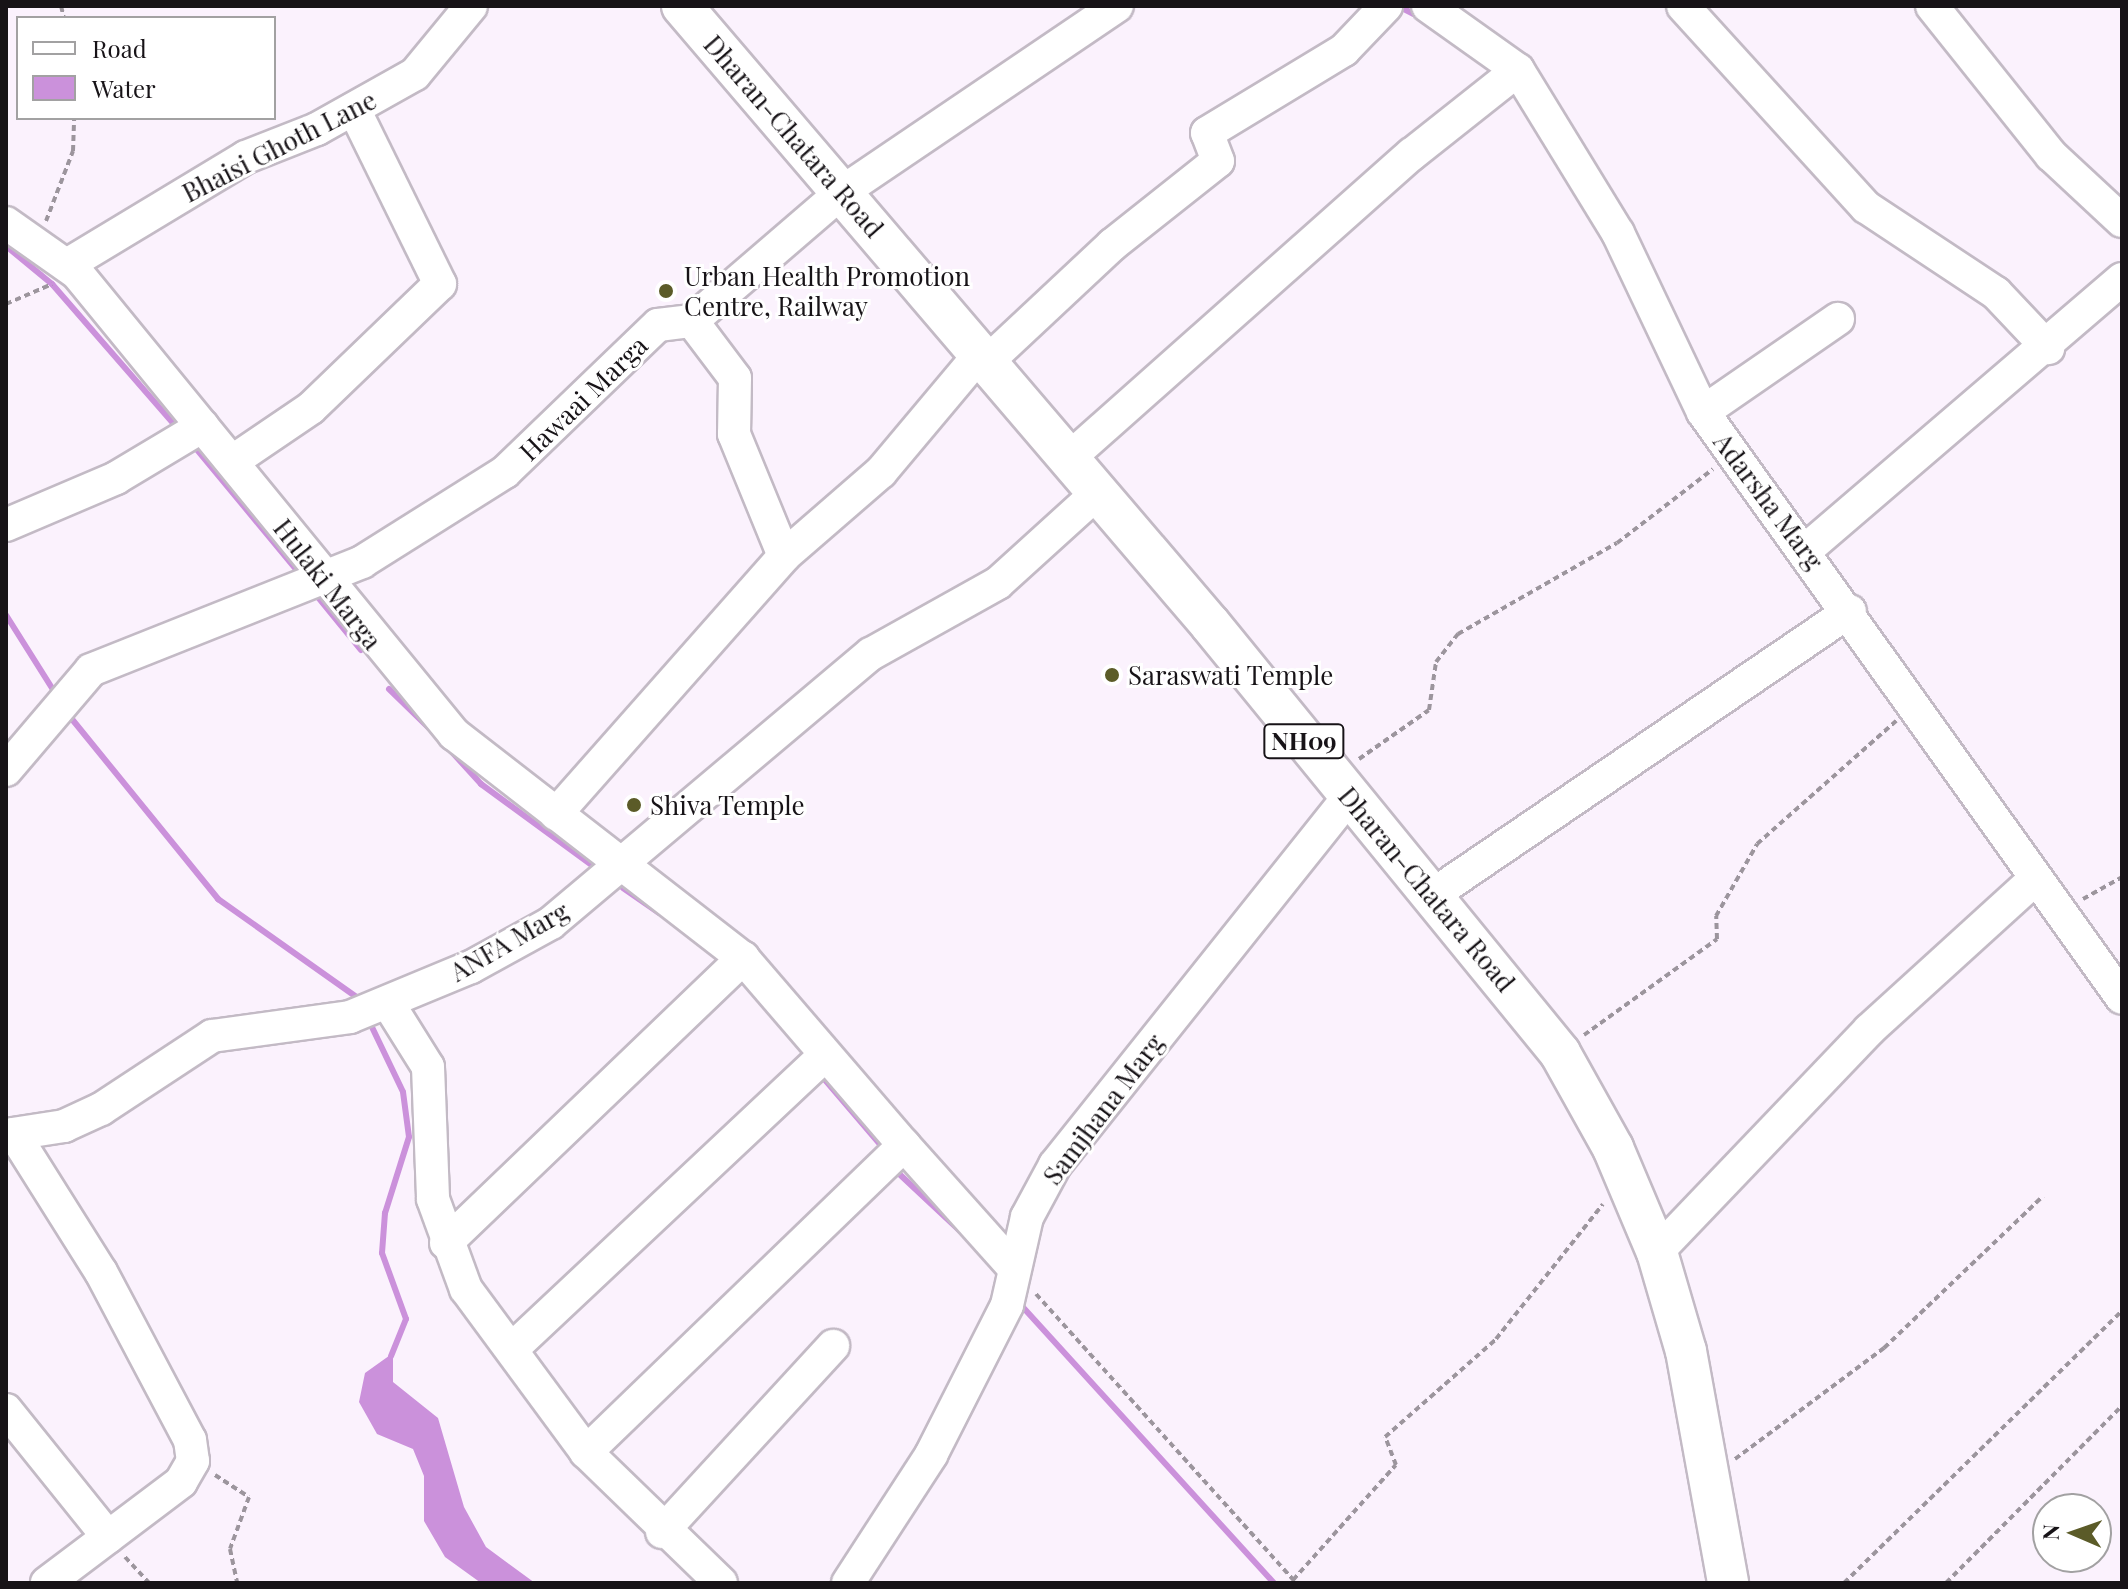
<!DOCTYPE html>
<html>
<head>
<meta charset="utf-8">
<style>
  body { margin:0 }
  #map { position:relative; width:2128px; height:1589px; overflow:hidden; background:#fbf2fd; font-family:"Playfair Display",serif }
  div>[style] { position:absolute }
  .water>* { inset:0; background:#cb91db }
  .stream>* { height:6px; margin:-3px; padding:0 3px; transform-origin:3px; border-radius:3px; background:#cb91db }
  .path>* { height:4px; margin-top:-2px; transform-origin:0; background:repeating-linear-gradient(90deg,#9c959d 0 6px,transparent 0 10px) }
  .roads { filter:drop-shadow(2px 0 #c3bac5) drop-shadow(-2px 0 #c3bac5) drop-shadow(0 2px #c3bac5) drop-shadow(0 -2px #c3bac5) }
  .minor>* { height:32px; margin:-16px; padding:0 16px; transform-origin:16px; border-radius:16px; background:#fff }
  .major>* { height:40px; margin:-20px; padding:0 20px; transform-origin:20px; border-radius:20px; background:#fff }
  .dots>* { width:22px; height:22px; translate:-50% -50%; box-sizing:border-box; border:4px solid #fff; border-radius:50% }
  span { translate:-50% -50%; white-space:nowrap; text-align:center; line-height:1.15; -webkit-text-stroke:6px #fff; paint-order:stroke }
  .shield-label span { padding:2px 6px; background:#fff; border:2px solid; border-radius:6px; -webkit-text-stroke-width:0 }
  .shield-label { font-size:24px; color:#171317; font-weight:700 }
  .street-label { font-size:26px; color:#171317 }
  .poi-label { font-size:26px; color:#171317 }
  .left { translate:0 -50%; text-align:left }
  .frame { position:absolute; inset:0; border:8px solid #171317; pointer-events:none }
  .legend { position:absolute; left:16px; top:16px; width:260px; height:104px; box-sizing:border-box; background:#fff; border:2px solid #a2a1a2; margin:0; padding:10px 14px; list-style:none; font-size:24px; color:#171317 }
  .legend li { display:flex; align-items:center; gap:16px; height:40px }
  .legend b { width:40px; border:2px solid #a2a1a2 }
  .north { position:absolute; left:2032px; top:1493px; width:80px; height:80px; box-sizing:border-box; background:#fff; border:2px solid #a2a1a2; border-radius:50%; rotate:272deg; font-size:22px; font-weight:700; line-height:32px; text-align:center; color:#171317 }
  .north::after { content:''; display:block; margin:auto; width:28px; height:36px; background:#5b5b28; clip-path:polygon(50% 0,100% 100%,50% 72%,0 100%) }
</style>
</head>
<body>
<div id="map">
  <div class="water">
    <i style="clip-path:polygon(393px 1353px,393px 1382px,438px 1418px,464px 1507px,486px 1547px,535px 1583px,481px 1583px,445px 1557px,424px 1521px,424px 1476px,413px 1449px,377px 1434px,359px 1402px,365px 1373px)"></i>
  </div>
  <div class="stream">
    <i style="left:1398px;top:6px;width:28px;rotate:27deg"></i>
    <i style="left:6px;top:246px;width:60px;rotate:39.6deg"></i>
    <i style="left:52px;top:284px;width:192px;rotate:49deg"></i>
    <i style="left:194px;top:446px;width:165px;rotate:50.4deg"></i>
    <i style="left:313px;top:591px;width:76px;rotate:50.9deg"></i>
    <i style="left:6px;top:615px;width:96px;rotate:57.8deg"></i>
    <i style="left:389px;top:689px;width:56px;rotate:44.3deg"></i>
    <i style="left:67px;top:713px;width:240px;rotate:50.9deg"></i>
    <i style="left:218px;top:899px;width:171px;rotate:35.3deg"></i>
    <i style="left:451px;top:751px;width:45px;rotate:47.7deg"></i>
    <i style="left:481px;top:784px;width:144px;rotate:36.2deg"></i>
    <i style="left:623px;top:888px;width:44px;rotate:34.8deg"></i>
    <i style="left:370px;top:1023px;width:76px;rotate:64.4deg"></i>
    <i style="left:403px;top:1092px;width:45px;rotate:82.4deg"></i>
    <i style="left:409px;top:1137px;width:80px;rotate:107.5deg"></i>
    <i style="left:385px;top:1213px;width:40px;rotate:94.3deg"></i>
    <i style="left:382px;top:1253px;width:70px;rotate:70deg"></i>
    <i style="left:406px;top:1319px;width:40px;rotate:112deg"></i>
    <i style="left:820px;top:1074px;width:100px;rotate:49.5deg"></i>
    <i style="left:895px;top:1170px;width:89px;rotate:43.2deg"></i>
    <i style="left:1020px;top:1304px;width:377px;rotate:47.7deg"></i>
  </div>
  <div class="path">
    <i style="left:61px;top:6px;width:12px;rotate:76deg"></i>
    <i style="left:46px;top:221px;width:75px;rotate:-68.9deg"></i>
    <i style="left:73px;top:151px;width:33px;rotate:-88deg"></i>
    <i style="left:6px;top:304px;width:50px;rotate:-23.5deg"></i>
    <i style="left:1359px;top:759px;width:85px;rotate:-35deg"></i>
    <i style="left:1429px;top:710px;width:49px;rotate:-81.7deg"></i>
    <i style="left:1436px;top:662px;width:36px;rotate:-52deg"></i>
    <i style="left:1458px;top:634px;width:183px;rotate:-29.8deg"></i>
    <i style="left:1617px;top:543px;width:121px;rotate:-37.6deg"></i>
    <i style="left:2083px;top:899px;width:45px;rotate:-29.4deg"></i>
    <i style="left:1584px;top:1035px;width:164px;rotate:-35.8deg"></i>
    <i style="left:1717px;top:939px;width:23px;rotate:-92deg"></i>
    <i style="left:1716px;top:916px;width:83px;rotate:-60.3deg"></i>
    <i style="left:1757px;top:844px;width:186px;rotate:-41.5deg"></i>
    <i style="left:1036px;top:1294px;width:389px;rotate:48deg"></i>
    <i style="left:1735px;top:1459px;width:186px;rotate:-36.7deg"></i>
    <i style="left:1884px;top:1348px;width:220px;rotate:-43.7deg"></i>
    <i style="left:215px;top:1475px;width:40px;rotate:32.9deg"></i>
    <i style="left:249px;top:1497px;width:55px;rotate:110.1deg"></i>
    <i style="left:230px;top:1549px;width:35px;rotate:78deg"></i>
    <i style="left:125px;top:1557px;width:35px;rotate:47deg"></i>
    <i style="left:1293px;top:1580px;width:154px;rotate:-48.2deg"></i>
    <i style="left:1396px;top:1465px;width:30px;rotate:-111deg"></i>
    <i style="left:1385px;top:1437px;width:148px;rotate:-41.4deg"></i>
    <i style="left:1496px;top:1339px;width:172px;rotate:-51.6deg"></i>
    <i style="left:1844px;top:1583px;width:389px;rotate:-44.4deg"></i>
    <i style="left:1946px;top:1583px;width:250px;rotate:-45.2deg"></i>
  </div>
  <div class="roads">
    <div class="minor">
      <i style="left:1428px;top:6px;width:110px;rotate:35.4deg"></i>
      <i style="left:1518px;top:70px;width:191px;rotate:58.5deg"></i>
      <i style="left:1618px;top:233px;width:198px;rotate:64.6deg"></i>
      <i style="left:1703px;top:412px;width:720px;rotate:54.43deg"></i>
      <i style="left:1683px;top:6px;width:272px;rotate:47.7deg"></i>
      <i style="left:1866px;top:207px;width:156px;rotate:33.5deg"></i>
      <i style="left:1996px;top:293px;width:76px;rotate:46.6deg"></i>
      <i style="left:1932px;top:6px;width:191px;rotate:51.4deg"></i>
      <i style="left:2051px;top:155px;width:97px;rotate:42.9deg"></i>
      <i style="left:6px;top:223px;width:87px;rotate:35.2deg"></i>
      <i style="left:77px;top:273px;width:596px;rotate:50.72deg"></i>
      <i style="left:454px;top:734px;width:366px;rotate:37.8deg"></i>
      <i style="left:743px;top:958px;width:247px;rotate:49.3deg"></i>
      <i style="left:904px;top:1145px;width:442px;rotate:136deg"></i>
      <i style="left:67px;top:265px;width:209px;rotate:-31.1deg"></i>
      <i style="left:246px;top:157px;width:76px;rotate:-21.5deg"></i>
      <i style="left:317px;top:129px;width:112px;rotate:-29.3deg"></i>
      <i style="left:415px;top:74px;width:88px;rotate:-50.5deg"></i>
      <i style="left:692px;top:321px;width:71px;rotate:53deg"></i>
      <i style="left:735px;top:378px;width:56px;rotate:91deg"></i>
      <i style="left:734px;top:434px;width:132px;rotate:67.7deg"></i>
      <i style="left:986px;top:363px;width:173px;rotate:-43.1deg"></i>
      <i style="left:1112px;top:245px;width:135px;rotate:-38.4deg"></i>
      <i style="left:1218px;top:161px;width:30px;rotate:-111deg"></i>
      <i style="left:1207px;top:133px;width:160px;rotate:-31.2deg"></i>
      <i style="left:1344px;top:50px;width:61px;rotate:-46.3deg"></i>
      <i style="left:1703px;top:412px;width:164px;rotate:-34.6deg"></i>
      <i style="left:1067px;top:460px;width:461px;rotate:-41.6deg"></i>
      <i style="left:1412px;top:154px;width:135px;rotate:-38.4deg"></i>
      <i style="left:233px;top:461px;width:94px;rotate:-34.2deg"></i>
      <i style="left:311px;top:408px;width:179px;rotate:-43.9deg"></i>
      <i style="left:440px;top:284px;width:195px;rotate:-116.2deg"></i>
      <i style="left:6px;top:525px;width:120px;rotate:-23.1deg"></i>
      <i style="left:116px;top:478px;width:101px;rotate:-30.9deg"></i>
      <i style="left:1807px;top:549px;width:415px;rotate:-40.6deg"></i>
      <i style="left:6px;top:770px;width:131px;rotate:-49.6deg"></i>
      <i style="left:91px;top:670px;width:292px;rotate:-21.7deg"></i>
      <i style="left:362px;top:562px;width:169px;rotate:-32.2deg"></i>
      <i style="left:505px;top:472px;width:212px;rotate:-43.9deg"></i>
      <i style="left:658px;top:325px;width:34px;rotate:-7deg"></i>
      <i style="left:692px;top:321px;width:198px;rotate:-40.7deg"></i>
      <i style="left:842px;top:192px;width:332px;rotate:-34.1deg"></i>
      <i style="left:556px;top:814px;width:344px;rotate:-48.5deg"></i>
      <i style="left:784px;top:556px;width:128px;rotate:-40.9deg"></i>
      <i style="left:881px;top:472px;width:154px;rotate:-50deg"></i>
      <i style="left:1434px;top:894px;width:503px;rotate:-34.23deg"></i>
      <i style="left:388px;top:1003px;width:75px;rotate:58deg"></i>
      <i style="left:428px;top:1067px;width:132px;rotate:87.8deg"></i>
      <i style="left:433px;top:1199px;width:96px;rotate:69.9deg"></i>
      <i style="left:466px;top:1289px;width:202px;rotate:53.6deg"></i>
      <i style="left:586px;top:1452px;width:188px;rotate:44.1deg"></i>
      <i style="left:14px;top:1134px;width:163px;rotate:57.8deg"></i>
      <i style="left:101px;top:1272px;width:190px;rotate:62.1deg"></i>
      <i style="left:190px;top:1440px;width:21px;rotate:82deg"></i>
      <i style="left:193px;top:1461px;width:24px;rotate:120deg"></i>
      <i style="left:181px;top:1482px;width:168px;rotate:143deg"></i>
      <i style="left:6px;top:1135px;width:59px;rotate:-8.8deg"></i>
      <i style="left:64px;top:1126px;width:41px;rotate:-24.7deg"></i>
      <i style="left:101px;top:1109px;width:133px;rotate:-33.3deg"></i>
      <i style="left:212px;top:1036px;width:139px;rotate:-7.8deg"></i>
      <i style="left:350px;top:1017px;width:131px;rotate:-22.5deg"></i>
      <i style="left:471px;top:967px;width:91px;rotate:-28.8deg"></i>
      <i style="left:551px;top:923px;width:418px;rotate:-40.1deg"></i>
      <i style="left:871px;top:654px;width:145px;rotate:-29.2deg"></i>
      <i style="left:998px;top:583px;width:131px;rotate:-42.2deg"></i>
      <i style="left:904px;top:1145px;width:165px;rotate:48.2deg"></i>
      <i style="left:446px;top:1243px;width:412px;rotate:-43.8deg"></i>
      <i style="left:1657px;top:1252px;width:307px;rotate:-46.3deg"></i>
      <i style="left:1869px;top:1030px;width:222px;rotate:-42.3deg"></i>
      <i style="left:512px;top:1349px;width:429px;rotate:-43.2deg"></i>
      <i style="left:6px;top:1410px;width:163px;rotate:51.2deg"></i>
      <i style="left:662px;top:1532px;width:253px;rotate:-47.4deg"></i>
      <i style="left:848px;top:1583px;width:153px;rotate:-57deg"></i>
      <i style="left:931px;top:1455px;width:168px;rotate:-63.1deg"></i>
      <i style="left:1007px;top:1305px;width:90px;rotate:-77.2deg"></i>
      <i style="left:1027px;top:1217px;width:59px;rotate:-61.7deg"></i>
      <i style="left:1055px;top:1165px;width:473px;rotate:-51.4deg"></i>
    </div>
    <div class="major">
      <i style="left:682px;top:6px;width:813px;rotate:49.49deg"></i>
      <i style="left:1210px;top:624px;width:554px;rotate:50.79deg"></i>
      <i style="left:1560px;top:1053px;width:109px;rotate:60.8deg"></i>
      <i style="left:1613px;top:1148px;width:113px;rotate:67.1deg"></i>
      <i style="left:1657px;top:1252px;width:103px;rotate:73.7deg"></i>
      <i style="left:1686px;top:1351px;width:236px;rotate:79.7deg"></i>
    </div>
  </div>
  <div class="dots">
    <i style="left:666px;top:291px;background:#5b5b28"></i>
    <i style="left:1112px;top:675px;background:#5b5b28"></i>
    <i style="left:634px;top:805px;background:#5b5b28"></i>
  </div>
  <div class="shield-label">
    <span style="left:1304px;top:741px">NH09</span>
  </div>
  <div class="street-label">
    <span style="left:794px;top:136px;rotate:49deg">Dharan-Chatara Road</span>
    <span style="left:279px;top:146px;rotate:-27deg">Bhaisi Ghoth Lane</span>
    <span style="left:583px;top:398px;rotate:-44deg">Hawaai Marga</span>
    <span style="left:1769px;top:501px;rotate:53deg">Adarsha Marg</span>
    <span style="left:328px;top:584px;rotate:52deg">Hulaki Marga</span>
    <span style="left:1427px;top:889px;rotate:50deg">Dharan-Chatara Road</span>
    <span style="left:509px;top:941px;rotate:-30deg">ANFA Marg</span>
    <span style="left:1103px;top:1109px;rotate:-53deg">Samjhana Marg</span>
  </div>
  <div class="poi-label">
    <span class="left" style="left:684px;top:291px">Urban Health Promotion<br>Centre, Railway</span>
    <span class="left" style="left:1128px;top:675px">Saraswati Temple</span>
    <span class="left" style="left:650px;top:805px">Shiva Temple</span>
  </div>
  <div class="frame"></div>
  <ul class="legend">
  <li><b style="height:10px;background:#fff"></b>Road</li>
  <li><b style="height:22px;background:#cb91db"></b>Water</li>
  </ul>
  <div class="north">N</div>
</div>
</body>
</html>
